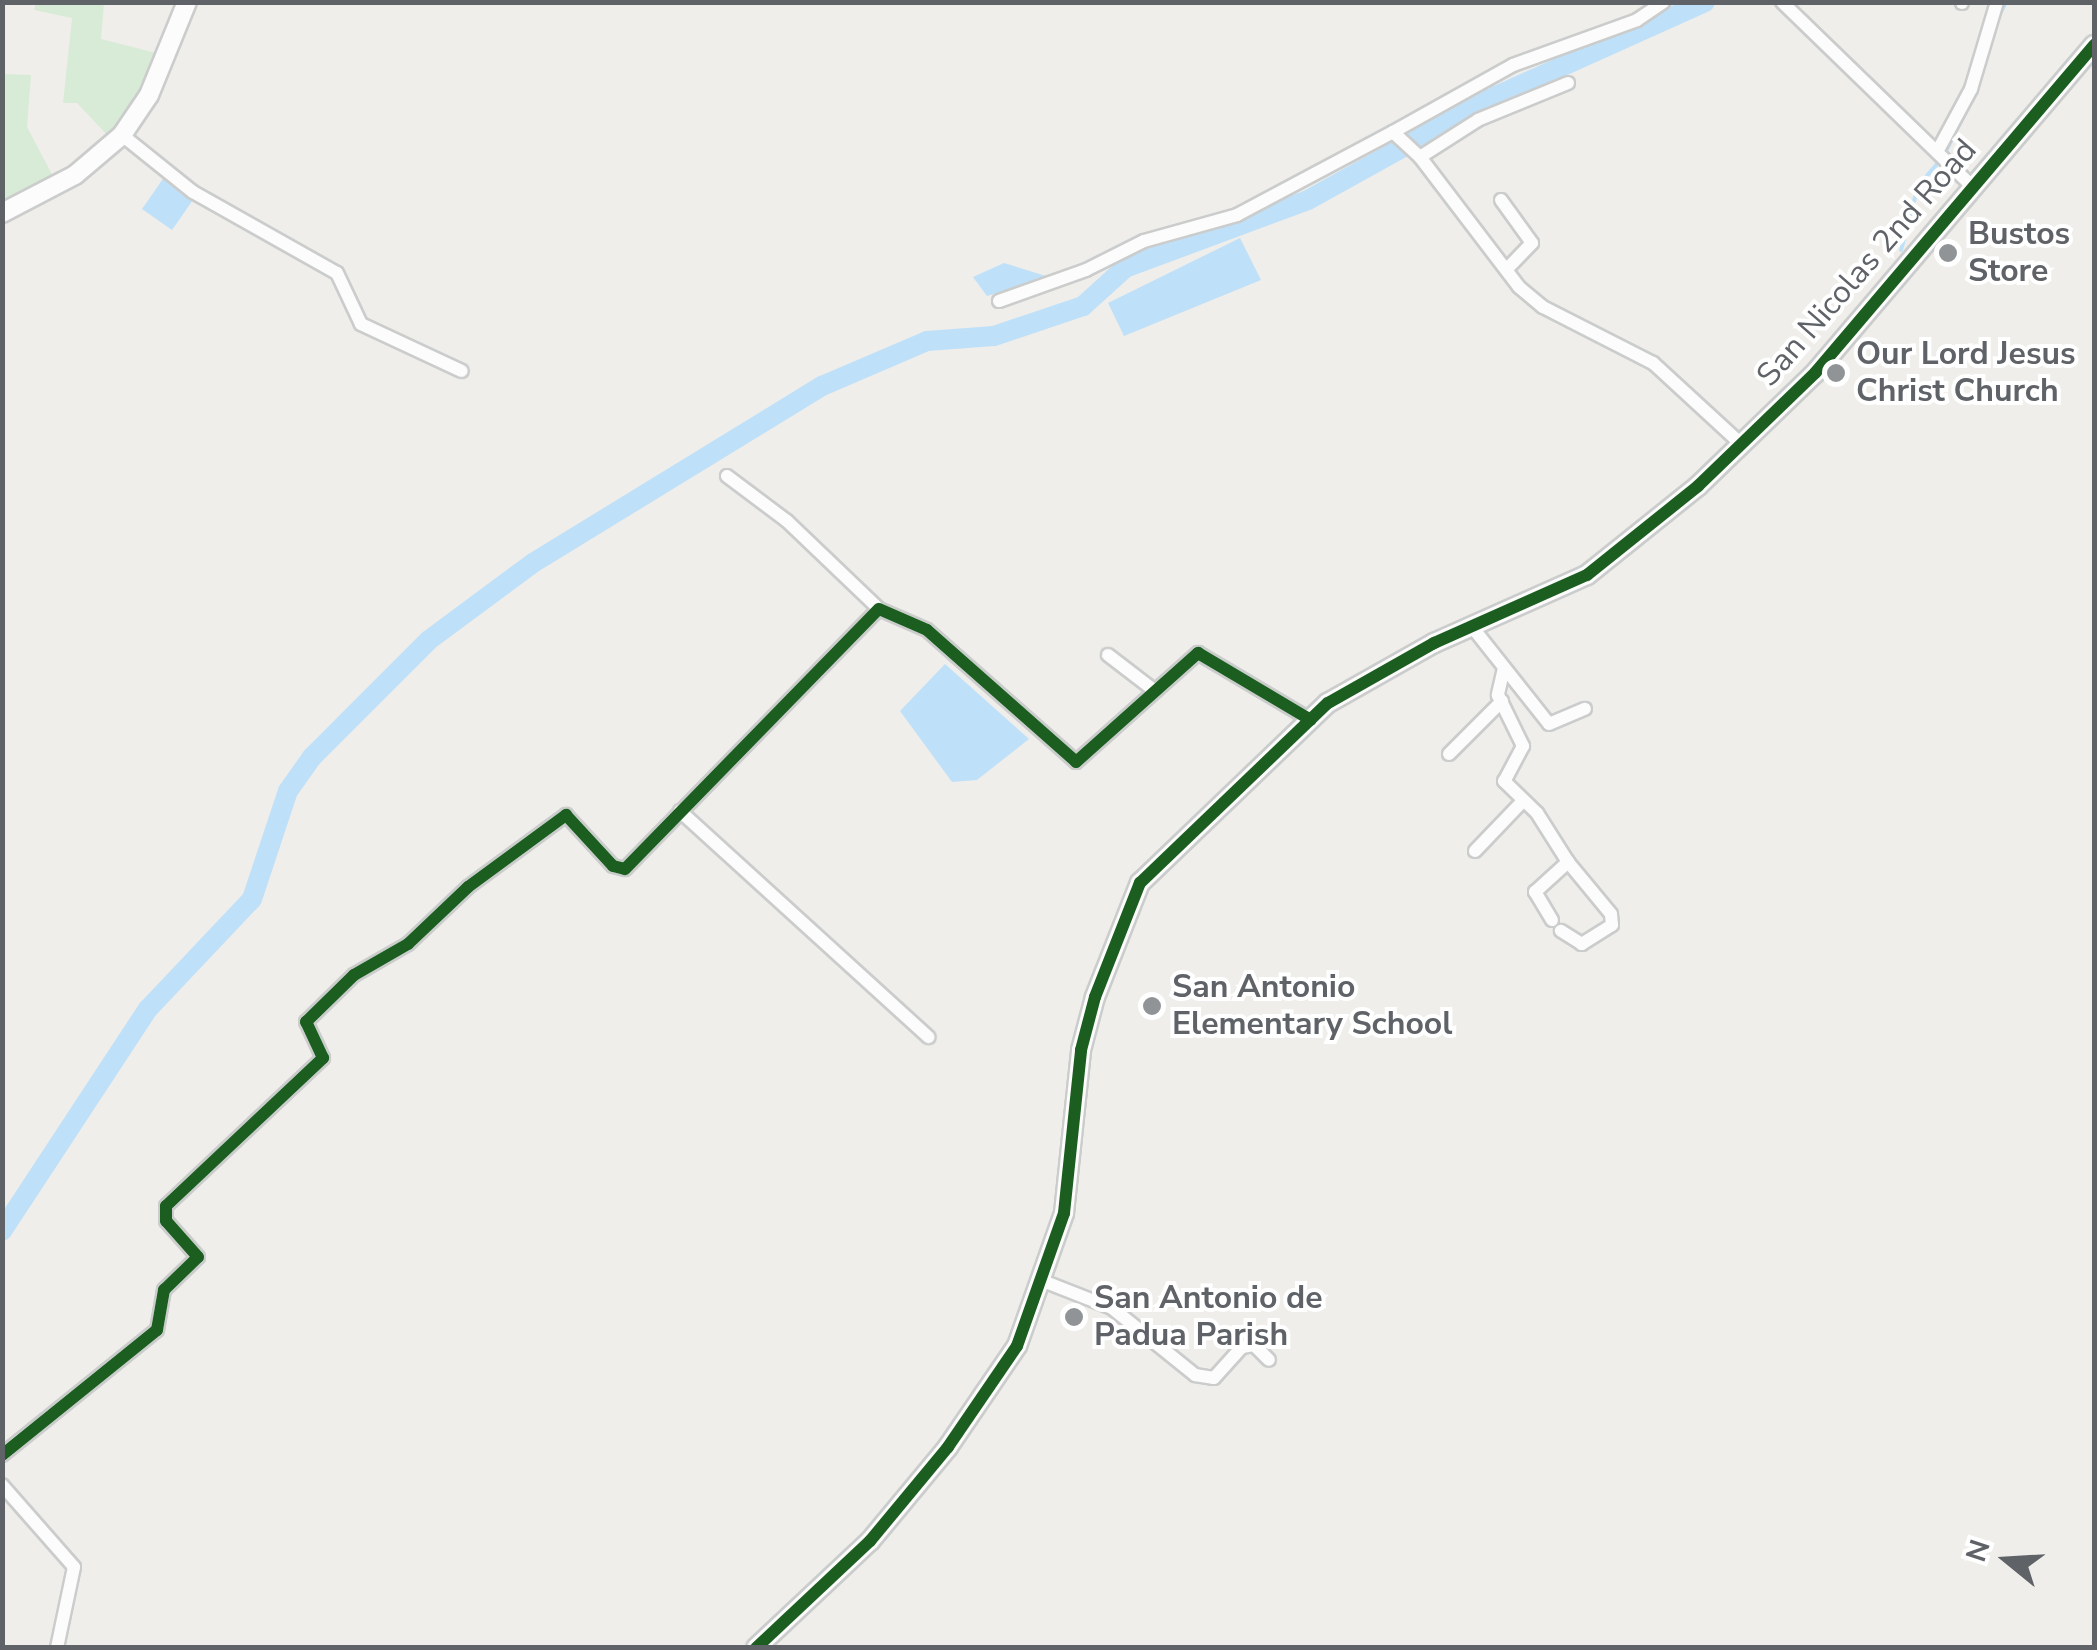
<!DOCTYPE html>
<html>
<head>
<meta charset="utf-8">
<style>
  body { margin:0 }
  #map { position:relative; width:2097px; height:1650px; overflow:hidden; background:#efeeea; font-family:"Nunito Sans",sans-serif }
  div>[style] { position:absolute }
  .green>* { inset:0; background:#d8ebd6 }
  .water>* { inset:0; background:#bfe0f9 }
  .stream>* { height:4px; margin:-2px; padding:0 2px; transform-origin:2px; border-radius:2px; background:#bfe0f9 }
  .river>* { height:20px; margin:-10px; padding:0 10px; transform-origin:10px; border-radius:10px; background:#bfe0f9 }
  .roads { filter:drop-shadow(2px 0 #cbcccc) drop-shadow(-2px 0 #cbcccc) drop-shadow(0 2px #cbcccc) drop-shadow(0 -2px #cbcccc) }
  .street>* { height:12px; margin:-6px; padding:0 6px; transform-origin:6px; border-radius:6px; background:#fdfcfc }
  .secondary>* { height:18px; margin:-9px; padding:0 9px; transform-origin:9px; border-radius:9px; background:#fdfcfc }
  .cycleway>* { height:12px; margin:-6px; padding:0 6px; transform-origin:6px; border-radius:6px; background:#1b5e20 }
  .dots>* { width:28px; height:28px; translate:-50% -50%; box-sizing:border-box; border:5px solid #fff; border-radius:50% }
  span { translate:-50% -50%; white-space:nowrap; text-align:center; line-height:1.15; -webkit-text-stroke:8px #fff; paint-order:stroke }
  .poi-label { font-size:32px; color:#5f6368; font-weight:700 }
  .left { translate:0 -50%; text-align:left }
  .street-label { font-size:32px; color:#5f6368 }
  .frame { position:absolute; inset:0; border:5px solid #5f6368; pointer-events:none }
  .north { position:absolute; left:1957px; top:1510px; width:100px; height:100px; -webkit-text-stroke:8px #fff; paint-order:stroke; rotate:288deg; font-size:28px; font-weight:700; line-height:40px; text-align:center; color:#5f6368 }
  .north::after { content:''; display:block; margin:auto; width:35px; height:45px; background:#5f6368; clip-path:polygon(50% 0,100% 100%,50% 72%,0 100%) }
</style>
</head>
<body>
<div id="map">
  <div class="green">
    <i style="clip-path:polygon(36px 3px,104px 3px,101px 39px,160px 54px,144px 92px,110px 138px,77px 103px,63px 103px,72px 18px,34px 10px)"></i>
    <i style="clip-path:polygon(3px 74px,31px 75px,27px 127px,55px 180px,3px 205px)"></i>
  </div>
  <div class="water">
    <i style="clip-path:polygon(165px 176px,195px 197px,172px 230px,142px 209px)"></i>
    <i style="clip-path:polygon(1240px 238px,1261px 280px,1124px 336px,1108px 303px)"></i>
    <i style="clip-path:polygon(1004px 263px,1049px 277px,987px 296px,973px 277px)"></i>
    <i style="clip-path:polygon(945px 664px,1029px 739px,977px 780px,952px 782px,900px 711px)"></i>
  </div>
  <div class="stream">
    <i style="left:1998px;top:18px;width:18px;rotate:-63deg"></i>
    <i style="left:1945px;top:153px;width:56px;rotate:-63.4deg"></i>
    <i style="left:1901px;top:250px;width:66px;rotate:-75.1deg"></i>
    <i style="left:1918px;top:186px;width:33px;rotate:-49deg"></i>
  </div>
  <div class="river">
    <i style="left:2px;top:1231px;width:266px;rotate:-56.7deg"></i>
    <i style="left:148px;top:1009px;width:151px;rotate:-46.6deg"></i>
    <i style="left:252px;top:899px;width:114px;rotate:-71.6deg"></i>
    <i style="left:288px;top:791px;width:42px;rotate:-54.8deg"></i>
    <i style="left:312px;top:757px;width:165px;rotate:-45deg"></i>
    <i style="left:429px;top:640px;width:129px;rotate:-36.5deg"></i>
    <i style="left:533px;top:563px;width:339px;rotate:-31.5deg"></i>
    <i style="left:822px;top:386px;width:114px;rotate:-23.2deg"></i>
    <i style="left:927px;top:341px;width:67px;rotate:-4.3deg"></i>
    <i style="left:994px;top:336px;width:94px;rotate:-18.6deg"></i>
    <i style="left:1083px;top:306px;width:57px;rotate:-42.1deg"></i>
    <i style="left:1125px;top:268px;width:195px;rotate:-20.4deg"></i>
    <i style="left:1308px;top:200px;width:215px;rotate:-29deg"></i>
    <i style="left:1496px;top:96px;width:229px;rotate:-24.2deg"></i>
  </div>
  <div class="roads">
    <div class="street">
      <i style="left:1782px;top:2px;width:262px;rotate:44.1deg"></i>
      <i style="left:1962px;top:3px;width:1px;rotate:-90deg"></i>
      <i style="left:1568px;top:83px;width:97px;rotate:157.7deg"></i>
      <i style="left:1478px;top:120px;width:69px;rotate:147.5deg"></i>
      <i style="left:1420px;top:157px;width:163px;rotate:52.7deg"></i>
      <i style="left:1519px;top:287px;width:31px;rotate:40deg"></i>
      <i style="left:1543px;top:307px;width:123px;rotate:27deg"></i>
      <i style="left:1653px;top:363px;width:120px;rotate:42.6deg"></i>
      <i style="left:1393px;top:132px;width:137px;rotate:-29.2deg"></i>
      <i style="left:1513px;top:65px;width:132px;rotate:-19.9deg"></i>
      <i style="left:1637px;top:20px;width:32px;rotate:-34deg"></i>
      <i style="left:122px;top:135px;width:91px;rotate:38.8deg"></i>
      <i style="left:193px;top:192px;width:165px;rotate:29.4deg"></i>
      <i style="left:337px;top:273px;width:56px;rotate:64.8deg"></i>
      <i style="left:361px;top:324px;width:111px;rotate:25deg"></i>
      <i style="left:1937px;top:152px;width:72px;rotate:-61.6deg"></i>
      <i style="left:1971px;top:89px;width:91px;rotate:-73.4deg"></i>
      <i style="left:1501px;top:200px;width:53px;rotate:54.2deg"></i>
      <i style="left:1532px;top:243px;width:37px;rotate:134deg"></i>
      <i style="left:999px;top:301px;width:92px;rotate:-19.6deg"></i>
      <i style="left:1086px;top:270px;width:65px;rotate:-26.6deg"></i>
      <i style="left:1144px;top:241px;width:97px;rotate:-15.6deg"></i>
      <i style="left:1237px;top:215px;width:177px;rotate:-28deg"></i>
      <i style="left:1393px;top:132px;width:37px;rotate:43deg"></i>
      <i style="left:727px;top:476px;width:75px;rotate:36.9deg"></i>
      <i style="left:787px;top:521px;width:127px;rotate:43.7deg"></i>
      <i style="left:1473px;top:628px;width:122px;rotate:51.6deg"></i>
      <i style="left:1549px;top:724px;width:39px;rotate:-23deg"></i>
      <i style="left:1108px;top:655px;width:59px;rotate:37.5deg"></i>
      <i style="left:1504px;top:668px;width:28px;rotate:103deg"></i>
      <i style="left:1498px;top:695px;width:57px;rotate:63.9deg"></i>
      <i style="left:1523px;top:746px;width:40px;rotate:118deg"></i>
      <i style="left:1504px;top:781px;width:46px;rotate:44.1deg"></i>
      <i style="left:1537px;top:813px;width:58px;rotate:57.7deg"></i>
      <i style="left:1449px;top:754px;width:75px;rotate:-45deg"></i>
      <i style="left:680px;top:811px;width:336px;rotate:42.3deg"></i>
      <i style="left:1475px;top:851px;width:69px;rotate:-46.2deg"></i>
      <i style="left:1552px;top:920px;width:33px;rotate:-121deg"></i>
      <i style="left:1535px;top:892px;width:45px;rotate:-42.3deg"></i>
      <i style="left:1568px;top:862px;width:67px;rotate:50.4deg"></i>
      <i style="left:1611px;top:914px;width:11px;rotate:85deg"></i>
      <i style="left:1612px;top:925px;width:36px;rotate:148deg"></i>
      <i style="left:1582px;top:944px;width:25px;rotate:-148deg"></i>
      <i style="left:1043px;top:1281px;width:74px;rotate:21.4deg"></i>
      <i style="left:1112px;top:1308px;width:107px;rotate:38.9deg"></i>
      <i style="left:1195px;top:1375px;width:19px;rotate:9deg"></i>
      <i style="left:1214px;top:1378px;width:42px;rotate:-47.9deg"></i>
      <i style="left:1242px;top:1347px;width:12px;rotate:-9deg"></i>
      <i style="left:1254px;top:1345px;width:21px;rotate:45deg"></i>
      <i style="left:2px;top:1455px;width:199px;rotate:-38.9deg"></i>
      <i style="left:157px;top:1330px;width:41px;rotate:-80.1deg"></i>
      <i style="left:164px;top:1290px;width:47px;rotate:-44.1deg"></i>
      <i style="left:198px;top:1257px;width:48px;rotate:-131.6deg"></i>
      <i style="left:166px;top:1221px;width:15px;rotate:-90deg"></i>
      <i style="left:166px;top:1206px;width:216px;rotate:-43.3deg"></i>
      <i style="left:323px;top:1058px;width:40px;rotate:-115deg"></i>
      <i style="left:306px;top:1022px;width:67px;rotate:-44.4deg"></i>
      <i style="left:354px;top:975px;width:62px;rotate:-29.9deg"></i>
      <i style="left:408px;top:944px;width:83px;rotate:-43.5deg"></i>
      <i style="left:468px;top:887px;width:122px;rotate:-36.3deg"></i>
      <i style="left:566px;top:815px;width:69px;rotate:47.3deg"></i>
      <i style="left:613px;top:866px;width:12px;rotate:14deg"></i>
      <i style="left:625px;top:869px;width:363px;rotate:-45.7deg"></i>
      <i style="left:879px;top:609px;width:52px;rotate:23.6deg"></i>
      <i style="left:927px;top:630px;width:199px;rotate:41.5deg"></i>
      <i style="left:1076px;top:762px;width:164px;rotate:-41.8deg"></i>
      <i style="left:1198px;top:653px;width:131px;rotate:30.7deg"></i>
      <i style="left:2px;top:1485px;width:109px;rotate:48.7deg"></i>
      <i style="left:74px;top:1567px;width:83px;rotate:101.9deg"></i>
    </div>
    <div class="secondary">
      <i style="left:2px;top:213px;width:82px;rotate:-27.5deg"></i>
      <i style="left:75px;top:175px;width:62px;rotate:-40.4deg"></i>
      <i style="left:122px;top:135px;width:48px;rotate:-56deg"></i>
      <i style="left:149px;top:95px;width:100px;rotate:-67.8deg"></i>
      <i style="left:756px;top:1648px;width:156px;rotate:-43.2deg"></i>
      <i style="left:870px;top:1541px;width:122px;rotate:-50.3deg"></i>
      <i style="left:948px;top:1447px;width:122px;rotate:-55.7deg"></i>
      <i style="left:1017px;top:1346px;width:141px;rotate:-70.5deg"></i>
      <i style="left:1064px;top:1213px;width:164px;rotate:-84deg"></i>
      <i style="left:1081px;top:1050px;width:55px;rotate:-75.2deg"></i>
      <i style="left:1095px;top:997px;width:123px;rotate:-68.5deg"></i>
      <i style="left:1140px;top:883px;width:260px;rotate:-43.8deg"></i>
      <i style="left:1328px;top:703px;width:122px;rotate:-29.5deg"></i>
      <i style="left:1434px;top:643px;width:167px;rotate:-24deg"></i>
      <i style="left:1587px;top:575px;width:142px;rotate:-38.7deg"></i>
      <i style="left:1698px;top:486px;width:163px;rotate:-44deg"></i>
      <i style="left:1815px;top:373px;width:431px;rotate:-49.6deg"></i>
    </div>
  </div>
  <div class="cycleway">
    <i style="left:2px;top:1455px;width:199px;rotate:-38.9deg"></i>
    <i style="left:157px;top:1330px;width:41px;rotate:-80.1deg"></i>
    <i style="left:164px;top:1290px;width:47px;rotate:-44.1deg"></i>
    <i style="left:198px;top:1257px;width:48px;rotate:-131.6deg"></i>
    <i style="left:166px;top:1221px;width:15px;rotate:-90deg"></i>
    <i style="left:166px;top:1206px;width:216px;rotate:-43.3deg"></i>
    <i style="left:323px;top:1058px;width:40px;rotate:-115deg"></i>
    <i style="left:306px;top:1022px;width:67px;rotate:-44.4deg"></i>
    <i style="left:354px;top:975px;width:62px;rotate:-29.9deg"></i>
    <i style="left:408px;top:944px;width:83px;rotate:-43.5deg"></i>
    <i style="left:468px;top:887px;width:122px;rotate:-36.3deg"></i>
    <i style="left:566px;top:815px;width:69px;rotate:47.3deg"></i>
    <i style="left:613px;top:866px;width:12px;rotate:14deg"></i>
    <i style="left:625px;top:869px;width:363px;rotate:-45.7deg"></i>
    <i style="left:879px;top:609px;width:52px;rotate:23.6deg"></i>
    <i style="left:927px;top:630px;width:199px;rotate:41.5deg"></i>
    <i style="left:1076px;top:762px;width:164px;rotate:-41.8deg"></i>
    <i style="left:1198px;top:653px;width:131px;rotate:30.7deg"></i>
    <i style="left:756px;top:1648px;width:156px;rotate:-43.2deg"></i>
    <i style="left:870px;top:1541px;width:122px;rotate:-50.3deg"></i>
    <i style="left:948px;top:1447px;width:122px;rotate:-55.7deg"></i>
    <i style="left:1017px;top:1346px;width:141px;rotate:-70.5deg"></i>
    <i style="left:1064px;top:1213px;width:164px;rotate:-84deg"></i>
    <i style="left:1081px;top:1050px;width:55px;rotate:-75.2deg"></i>
    <i style="left:1095px;top:997px;width:123px;rotate:-68.5deg"></i>
    <i style="left:1140px;top:883px;width:260px;rotate:-43.8deg"></i>
    <i style="left:1328px;top:703px;width:122px;rotate:-29.5deg"></i>
    <i style="left:1434px;top:643px;width:167px;rotate:-24deg"></i>
    <i style="left:1587px;top:575px;width:142px;rotate:-38.7deg"></i>
    <i style="left:1698px;top:486px;width:163px;rotate:-44deg"></i>
    <i style="left:1815px;top:373px;width:431px;rotate:-49.6deg"></i>
  </div>
  <div class="dots">
    <i style="left:1948px;top:253px;background:#919496"></i>
    <i style="left:1836px;top:373px;background:#919496"></i>
    <i style="left:1152px;top:1006px;background:#919496"></i>
    <i style="left:1074px;top:1317px;background:#919496"></i>
  </div>
  <div class="poi-label">
    <span class="left" style="left:1968px;top:253px">Bustos<br>Store</span>
    <span class="left" style="left:1856px;top:373px">Our Lord Jesus<br>Christ Church</span>
    <span class="left" style="left:1172px;top:1006px">San Antonio<br>Elementary School</span>
    <span class="left" style="left:1094px;top:1317px">San Antonio de<br>Padua Parish</span>
  </div>
  <div class="street-label">
    <span style="left:1867px;top:263px;rotate:-49deg">San Nicolas 2nd Road</span>
  </div>
  <div class="frame"></div>
  <div class="north">N</div>
</div>
</body>
</html>
